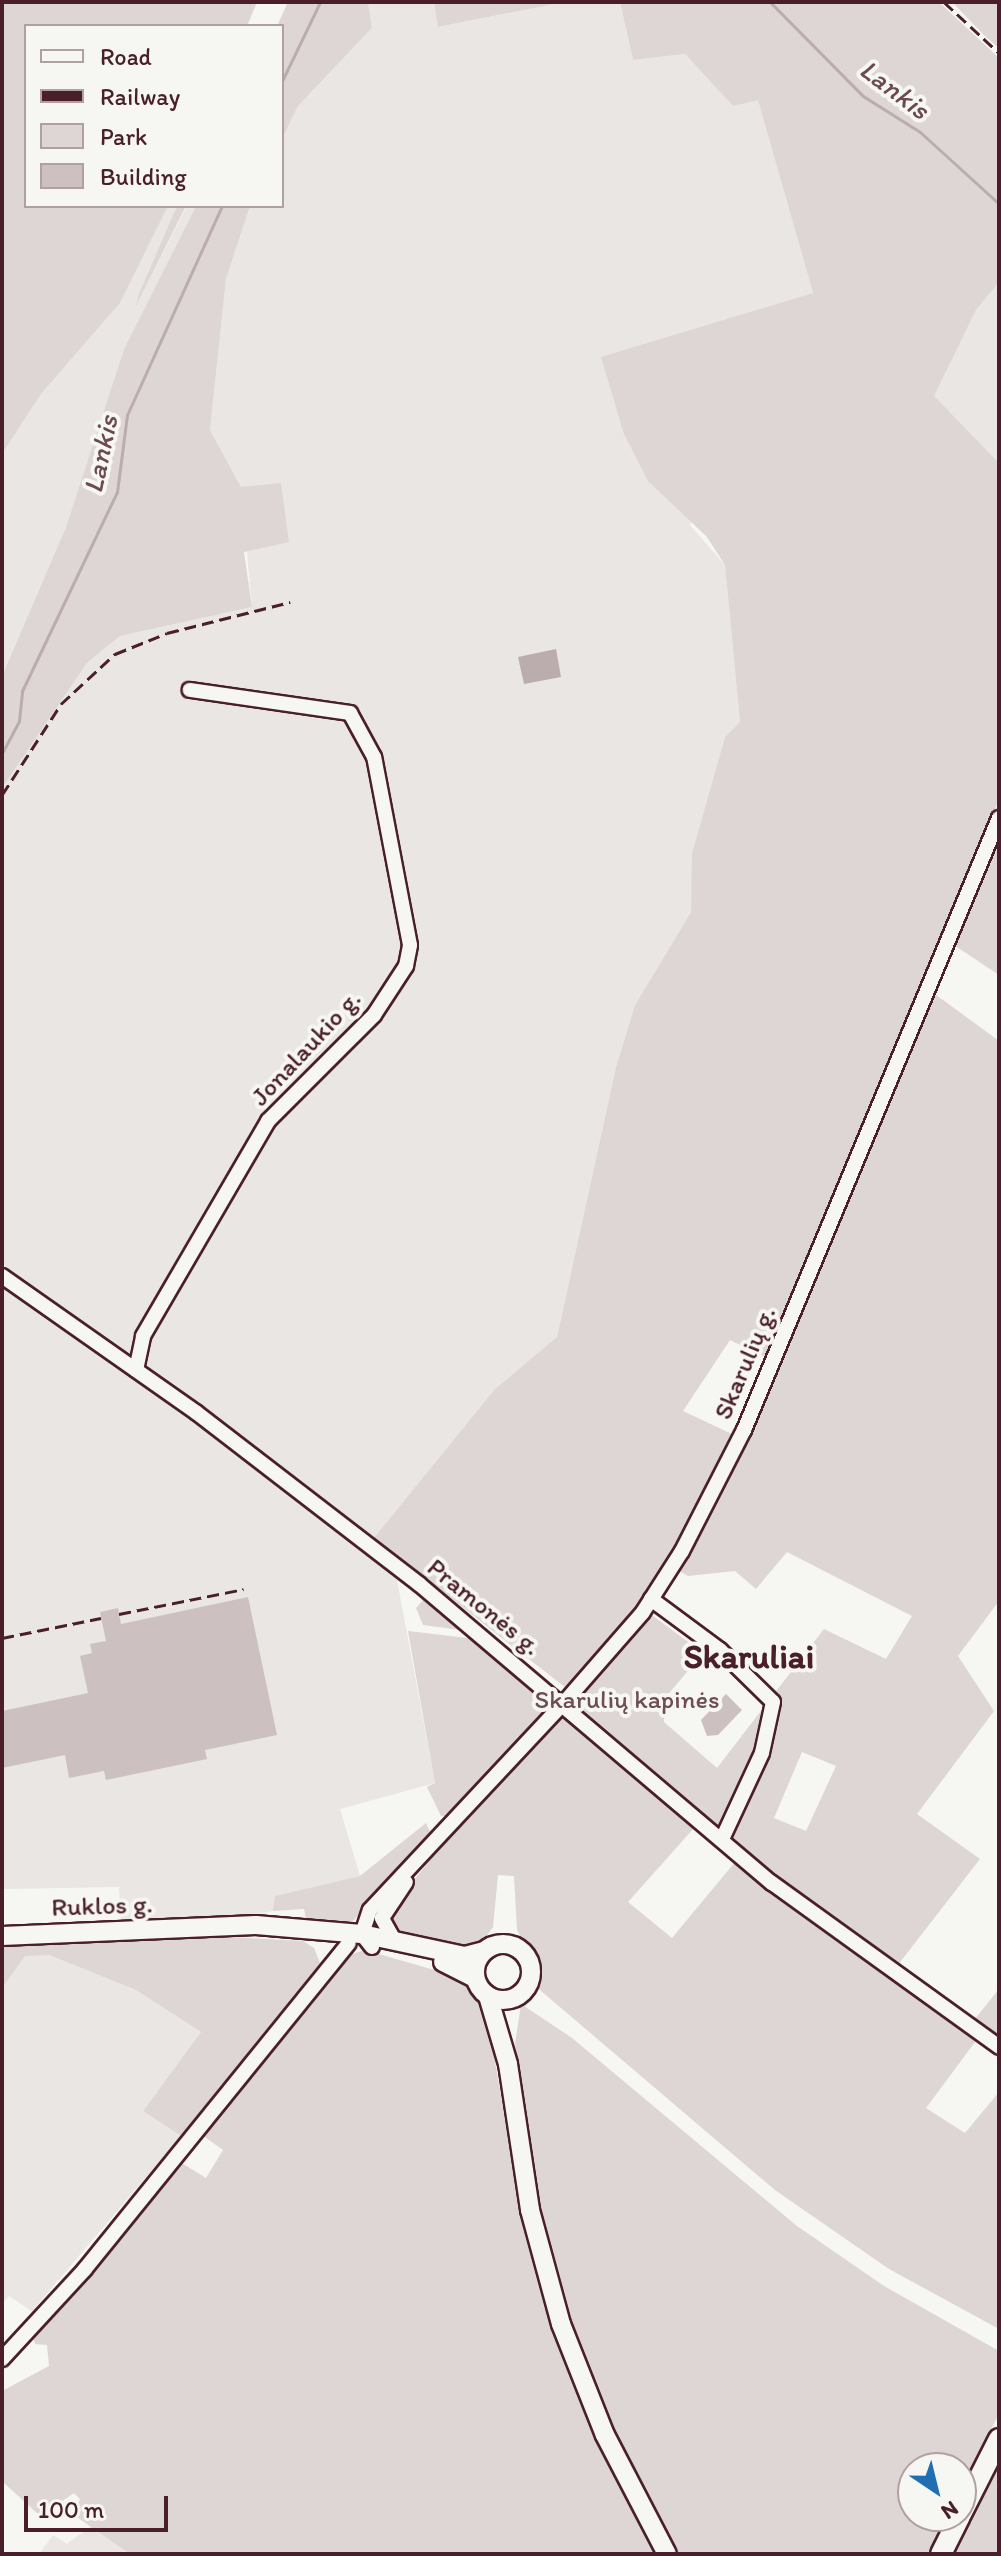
<!DOCTYPE html>
<html>
<head>
<meta charset="utf-8">
<style>
  body { margin:0 }
  #map { position:relative; width:1001px; height:2556px; overflow:hidden; background:#f6f6f2; font-family:Itim,sans-serif }
  div>[style] { position:absolute }
  .built>* { inset:0; background:#e9e6e3 }
  .green>* { inset:0; background:#ddd6d5 }
  .water>* { inset:0; background:#bbadae }
  .stream>* { height:3px; margin:-1.5px; padding:0 1.5px; transform-origin:1.5px; border-radius:1.5px; background:#bbadae }
  .building>* { inset:0; background:#ccc1c0 }
  .roads { filter:drop-shadow(2px 0 #4a1f2b) drop-shadow(-2px 0 #4a1f2b) drop-shadow(0 2px #4a1f2b) drop-shadow(0 -2px #4a1f2b) }
  .minor>* { height:14px; margin:-7px; padding:0 7px; transform-origin:7px; border-radius:7px; background:#f6f6f2 }
  .major>* { height:18px; margin:-9px; padding:0 9px; transform-origin:9px; border-radius:9px; background:#f6f6f2 }
  .major>.ring { margin:-9px; padding:0; box-sizing:content-box; background:none; border:18px solid #f6f6f2; border-radius:50% }
  .highway>* { height:20px; margin:-10px; padding:0 10px; transform-origin:10px; border-radius:10px; background:#f6f6f2 }
  .rail>* { height:3px; margin-top:-1.5px; transform-origin:0; background:repeating-linear-gradient(90deg,#4a1f2b 0 12px,transparent 0 18px) }
  span { translate:-50% -50%; white-space:nowrap; text-align:center; line-height:1.15; -webkit-text-stroke:8px #f6f6f2; paint-order:stroke }
  .street-label { font-size:26px; color:#4a1f2b }
  .park-label { font-size:26px; color:#6f4d56 }
  .water-label { font-size:28px; color:#6c4a52; font-style:italic }
  .district-label { font-size:34px; color:#4a1f2b; font-weight:700 }
  .frame { position:absolute; inset:0; border:4px solid #4a1f2b; pointer-events:none }
  .legend { position:absolute; left:24px; top:24px; width:260px; height:184px; box-sizing:border-box; background:#f6f6f2; border:2px solid #b1a0a2; margin:0; padding:10px 14px; list-style:none; font-size:24px; color:#4a1f2b }
  .legend li { display:flex; align-items:center; gap:16px; height:40px }
  .legend b { width:40px; border:2px solid #b1a0a2 }
  .north { position:absolute; left:897px; top:2452px; width:80px; height:80px; box-sizing:border-box; background:#f6f6f2; border:2px solid #b1a0a2; border-radius:50%; rotate:145deg; font-size:22px; font-weight:700; line-height:32px; text-align:center; color:#4a1f2b }
  .north::after { content:''; display:block; margin:auto; width:28px; height:36px; background:#1f6fb2; clip-path:polygon(50% 0,100% 100%,50% 72%,0 100%) }
  .scale { position:absolute; left:24px; top:2496px; width:144px; height:36px; box-sizing:border-box; border:4px solid #4a1f2b; border-top:0; padding-left:10px; font-size:24px; line-height:28px; white-space:nowrap; color:#4a1f2b; -webkit-text-stroke:6px #f6f6f2; paint-order:stroke }
</style>
</head>
<body>
<div id="map">
  <div class="built">
    <i style="clip-path:polygon(368px 2px,434px 2px,439px 27px,565px 2px,620px 2px,633px 60px,685px 54px,733px 106px,758px 99px,813px 293px,764px 310px,690px 525px,725px 565px,740px 722px,725px 737px,693px 854px,691px 912px,635px 1005px,616px 1067px,557px 1337px,495px 1389px,363px 1553px,397px 1580px,435px 1783px,340px 1809px,360px 1876px,276px 1896px,273px 1911px,252px 1915px,121px 1921px,119px 1887px,2px 1889px,2px 788px,87px 663px,120px 636px,252px 607px,241px 487px,210px 430px,226px 279px,250px 206px,282px 206px,282px 139px,298px 106px,372px 28px)"></i>
    <i style="clip-path:polygon(168px 206px,177px 206px,137px 304px,187px 206px,196px 206px,124px 349px,66px 527px,2px 676px,2px 454px,41px 394px,120px 303px)"></i>
    <i style="clip-path:polygon(999px 282px,999px 463px,933px 396px,976px 310px)"></i>
    <i style="clip-path:polygon(25px 1955px,49px 1955px,136px 1990px,201px 2032px,143px 2111px,181px 2136px,32px 2311px,9px 2296px,2px 2304px,2px 1988px)"></i>
    <i style="clip-path:polygon(91px 2526px,130px 2554px,39px 2554px,53px 2535px,67px 2544px)"></i>
  </div>
  <div class="green">
    <i style="clip-path:polygon(2px 2px,257px 2px,247px 26px,26px 26px,26px 206px,168px 206px,120px 303px,41px 394px,2px 454px)"></i>
    <i style="clip-path:polygon(288px 2px,368px 2px,372px 28px,298px 106px,282px 139px,282px 26px,277px 26px)"></i>
    <i style="clip-path:polygon(434px 2px,565px 2px,438px 27px)"></i>
    <i style="clip-path:polygon(620px 2px,939px 2px,999px 58px,999px 282px,976px 310px,934px 396px,999px 463px,999px 799px,767px 1358px,730px 1340px,683px 1411px,734px 1435px,648px 1597px,566px 1688px,374px 1538px,495px 1389px,557px 1337px,616px 1067px,635px 1005px,691px 912px,692px 854px,725px 737px,740px 722px,725px 565px,707px 537px,648px 481px,624px 434px,601px 357px,813px 293px,758px 100px,733px 106px,685px 54px,633px 60px)"></i>
    <i style="clip-path:polygon(952px 2px,999px 2px,999px 48px,986px 37px)"></i>
    <i style="clip-path:polygon(177px 206px,186px 206px,136px 306px,139px 294px)"></i>
    <i style="clip-path:polygon(196px 206px,250px 206px,226px 279px,210px 430px,241px 487px,281px 483px,289px 542px,244px 552px,252px 607px,120px 636px,87px 663px,2px 788px,2px 676px,66px 527px,124px 349px)"></i>
    <i style="clip-path:polygon(999px 832px,999px 975px,951px 943px)"></i>
    <i style="clip-path:polygon(evenodd,928px 989px,999px 1041px,999px 1601px,958px 1656px,994px 1711px,917px 1814px,980px 1859px,894px 1970px,970px 2025px,999px 1989px,999px 2047px,981px 2034px,926px 2108px,965px 2133px,999px 2092px,999px 2329px,889px 2269px,775px 2190px,534px 1985px,536px 1965px,517px 1930px,514px 1876px,498px 1875px,493px 1927px,481px 1944px,465px 1948px,398px 1932px,391px 1921px,398px 1900px,439px 1849px,649px 1613px,703px 1653px,665px 1698px,664px 1722px,717px 1768px,824px 1629px,886px 1659px,912px 1616px,787px 1552px,756px 1589px,735px 1571px,688px 1576px,676px 1569px,928px 989px,802px 1752px,836px 1766px,806px 1831px,774px 1818px,802px 1752px,928px 989px,702px 1819px,740px 1856px,672px 1938px,628px 1902px,702px 1819px)"></i>
    <i style="clip-path:polygon(426px 1597px,468px 1631px,423px 1625px,416px 1608px)"></i>
    <i style="clip-path:polygon(408px 1631px,484px 1640px,543px 1693px,549px 1707px,451px 1816px,441px 1816px,427px 1787px,435px 1783px)"></i>
    <i style="clip-path:polygon(426px 1823px,432px 1836px,352px 1922px,306px 1920px,304px 1909px,273px 1911px,275px 1896px,360px 1876px)"></i>
    <i style="clip-path:polygon(194px 1935px,303px 1941px,314px 1948px,320px 1963px,181px 2136px,143px 2111px,201px 2032px,136px 1990px,49px 1955px,25px 1956px,2px 1988px,2px 1945px)"></i>
    <i style="clip-path:polygon(365px 1950px,469px 1980px,485px 2003px,515px 2178px,546px 2304px,594px 2433px,657px 2554px,130px 2554px,74px 2515px,80px 2499px,74px 2493px,40px 2516px,3px 2482px,2px 2391px,49px 2366px,47px 2345px,35px 2344px,33px 2337px,180px 2162px,206px 2178px,223px 2150px,202px 2135px,346px 1956px)"></i>
    <i style="clip-path:polygon(521px 2004px,572px 2038px,797px 2226px,884px 2286px,999px 2351px,999px 2414px,961px 2487px,961px 2468px,913px 2468px,913px 2516px,946px 2516px,929px 2554px,677px 2554px,610px 2427px,563px 2301px,531px 2172px,515px 2044px)"></i>
    <i style="clip-path:polygon(999px 2461px,999px 2554px,953px 2554px,972px 2514px)"></i>
  </div>
  <div class="water">
    <i style="clip-path:polygon(556px 649px,561px 677px,524px 684px,518px 657px)"></i>
  </div>
  <div class="stream">
    <i style="left:770px;top:2px;width:132px;rotate:45.3deg"></i>
    <i style="left:863px;top:96px;width:67px;rotate:32.3deg"></i>
    <i style="left:920px;top:132px;width:107px;rotate:42.3deg"></i>
    <i style="left:282px;top:81px;width:88px;rotate:-64.3deg"></i>
    <i style="left:2px;top:753px;width:36px;rotate:-62deg"></i>
    <i style="left:19px;top:721px;width:30px;rotate:-84deg"></i>
    <i style="left:22px;top:691px;width:221px;rotate:-64.5deg"></i>
    <i style="left:117px;top:492px;width:78px;rotate:-82.6deg"></i>
    <i style="left:127px;top:415px;width:230px;rotate:-65.6deg"></i>
  </div>
  <div class="building">
    <i style="clip-path:polygon(248px 1597px,277px 1735px,205px 1750px,207px 1759px,106px 1780px,104px 1771px,69px 1778px,65px 1755px,2px 1768px,2px 1711px,88px 1693px,80px 1656px,92px 1653px,90px 1644px,106px 1641px,100px 1612px,118px 1608px,121px 1624px)"></i>
    <i style="clip-path:polygon(726px 1694px,742px 1710px,718px 1735px,707px 1736px,701px 1720px)"></i>
  </div>
  <div class="roads">
    <div class="minor">
      <i style="left:2px;top:1276px;width:238px;rotate:35.1deg"></i>
      <i style="left:197px;top:1413px;width:280px;rotate:37.6deg"></i>
      <i style="left:419px;top:1584px;width:463px;rotate:40.3deg"></i>
      <i style="left:772px;top:1883px;width:280px;rotate:35.8deg"></i>
      <i style="left:136px;top:1370px;width:35px;rotate:-78deg"></i>
      <i style="left:143px;top:1336px;width:249px;rotate:-59.8deg"></i>
      <i style="left:268px;top:1121px;width:150px;rotate:-45deg"></i>
      <i style="left:374px;top:1015px;width:59px;rotate:-56.9deg"></i>
      <i style="left:406px;top:966px;width:21px;rotate:-79deg"></i>
      <i style="left:410px;top:945px;width:191px;rotate:-100.8deg"></i>
      <i style="left:374px;top:757px;width:50px;rotate:-118.6deg"></i>
      <i style="left:350px;top:713px;width:162px;rotate:-171.8deg"></i>
      <i style="left:651px;top:1599px;width:86px;rotate:36.5deg"></i>
      <i style="left:720px;top:1650px;width:74px;rotate:44.5deg"></i>
      <i style="left:773px;top:1702px;width:52px;rotate:102.2deg"></i>
      <i style="left:762px;top:1753px;width:93px;rotate:114.9deg"></i>
      <i style="left:394px;top:1940px;width:25px;rotate:-119deg"></i>
      <i style="left:382px;top:1918px;width:43px;rotate:-56.3deg"></i>
      <i style="left:372px;top:1947px;width:16px;rotate:-128deg"></i>
      <i style="left:362px;top:1934px;width:25px;rotate:-72deg"></i>
      <i style="left:370px;top:1910px;width:281px;rotate:-46.9deg"></i>
      <i style="left:562px;top:1705px;width:123px;rotate:-48.9deg"></i>
      <i style="left:643px;top:1612px;width:72px;rotate:-57.4deg"></i>
      <i style="left:682px;top:1551px;width:136px;rotate:-62.9deg"></i>
      <i style="left:744px;top:1430px;width:663px;rotate:-67.38deg"></i>
      <i style="left:2px;top:2359px;width:122px;rotate:-47.3deg"></i>
      <i style="left:85px;top:2269px;width:419px;rotate:-51deg"></i>
    </div>
    <div class="major">
      <i style="left:2px;top:1936px;width:254px;rotate:-2.5deg"></i>
      <i style="left:256px;top:1925px;width:106px;rotate:4.9deg"></i>
      <i style="left:362px;top:1934px;width:105px;rotate:12.1deg"></i>
      <i style="left:465px;top:1956px;width:20px;rotate:-15deg"></i>
      <i class="ring" style="left:475px;top:1944px;width:38px;height:38px"></i>
      <i style="left:443px;top:1962px;width:36px;rotate:27deg"></i>
      <i style="left:488px;top:1996px;width:71px;rotate:73.6deg"></i>
      <i style="left:508px;top:2064px;width:148px;rotate:81.4deg"></i>
      <i style="left:530px;top:2210px;width:118px;rotate:74.8deg"></i>
      <i style="left:561px;top:2324px;width:119px;rotate:68.4deg"></i>
      <i style="left:605px;top:2435px;width:134px;rotate:62.5deg"></i>
    </div>
    <div class="highway">
      <i style="left:961px;top:2514px;width:84px;rotate:-63.1deg"></i>
      <i style="left:941px;top:2554px;width:42px;rotate:-63.4deg"></i>
    </div>
  </div>
  <div class="rail">
    <i style="left:944px;top:2px;width:75px;rotate:42.8deg"></i>
    <i style="left:2px;top:795px;width:108px;rotate:-57deg"></i>
    <i style="left:61px;top:704px;width:74px;rotate:-42.8deg"></i>
    <i style="left:115px;top:654px;width:56px;rotate:-22deg"></i>
    <i style="left:167px;top:633px;width:127px;rotate:-14.1deg"></i>
    <i style="left:119px;top:1614px;width:127px;rotate:-11.3deg"></i>
    <i style="left:2px;top:1638px;width:101px;rotate:-11.4deg"></i>
  </div>
  <div class="street-label">
    <span style="left:306px;top:1048px;rotate:-47deg">Jonalaukio g.</span>
    <span style="left:745px;top:1363px;rotate:-67deg">Skarulių g.</span>
    <span style="left:484px;top:1607px;rotate:39deg">Pramonės g.</span>
    <span style="left:102px;top:1906px;rotate:-2deg">Ruklos g.</span>
  </div>
  <div class="park-label">
    <span style="left:627px;top:1700px">Skarulių kapinės</span>
  </div>
  <div class="water-label">
    <span style="left:895px;top:89px;rotate:37deg">Lankis</span>
    <span style="left:100px;top:454px;rotate:-78deg">Lankis</span>
  </div>
  <div class="district-label">
    <span style="left:749px;top:1657px">Skaruliai</span>
  </div>
  <div class="frame"></div>
  <ul class="legend">
  <li><b style="height:10px;background:#f6f6f2"></b>Road</li>
  <li><b style="height:10px;background:#4a1f2b"></b>Railway</li>
  <li><b style="height:22px;background:#ddd6d5"></b>Park</li>
  <li><b style="height:22px;background:#ccc1c0"></b>Building</li>
  </ul>
  <div class="north">N</div>
  <div class="scale">100 m</div>
</div>
</body>
</html>
